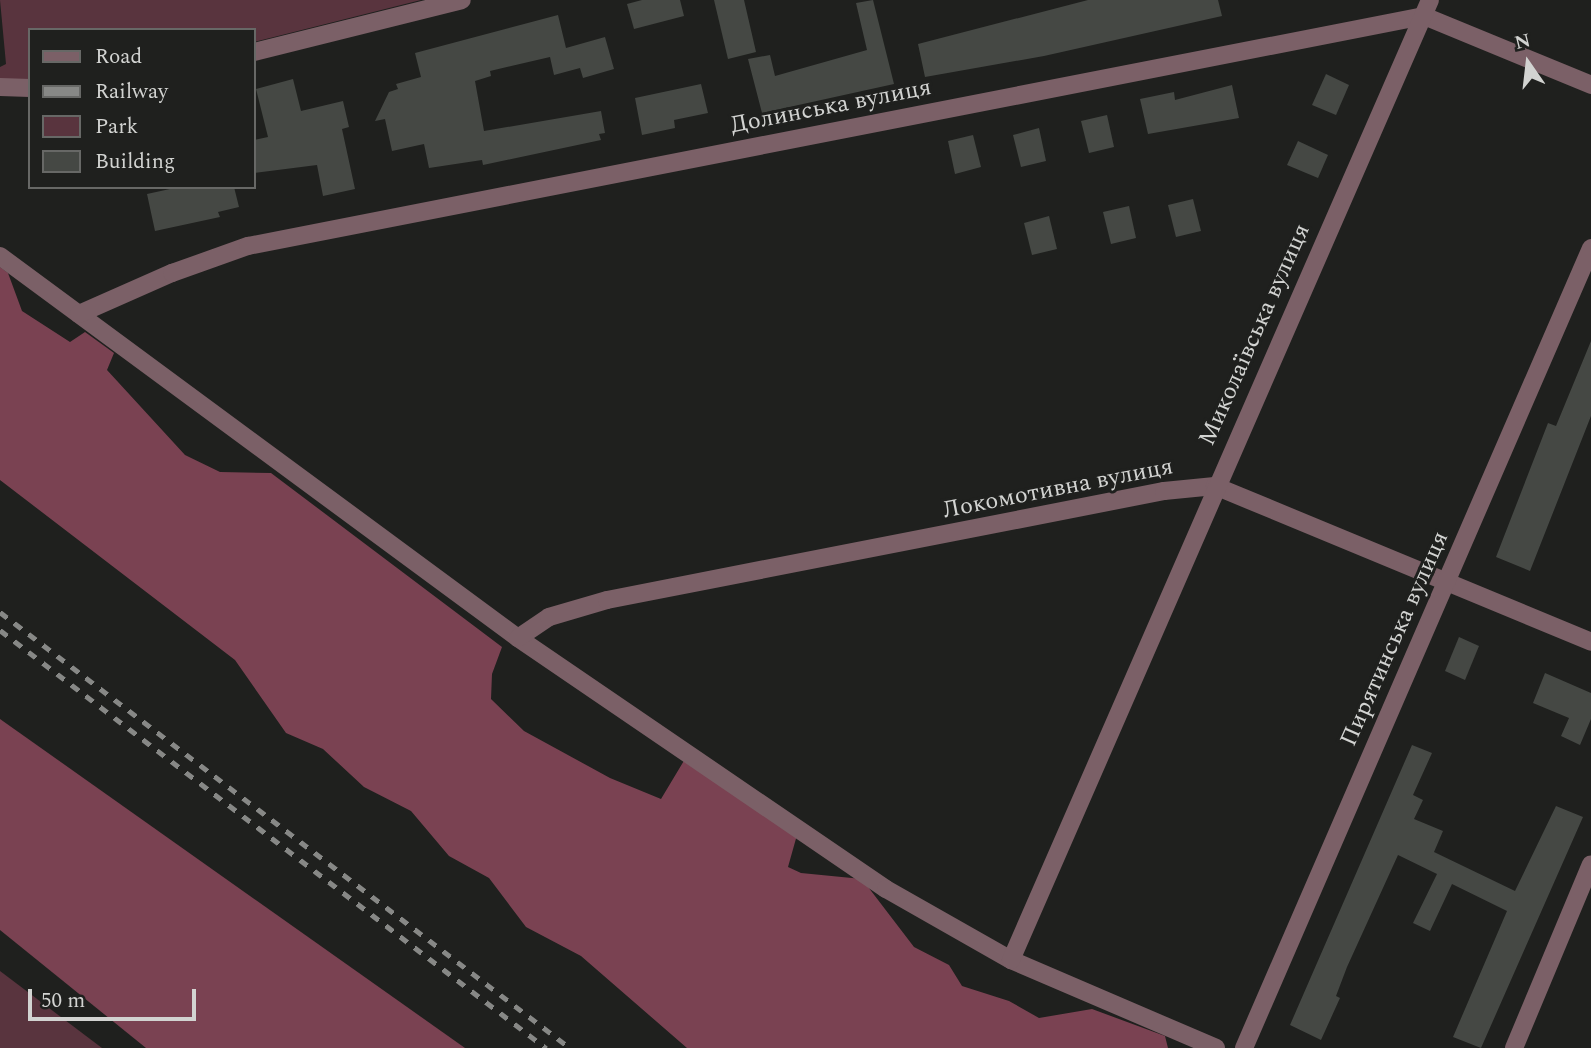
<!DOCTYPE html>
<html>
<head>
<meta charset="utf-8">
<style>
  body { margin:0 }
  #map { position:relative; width:1591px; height:1048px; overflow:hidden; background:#1f201e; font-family:Spectral,serif }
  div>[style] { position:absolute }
  .green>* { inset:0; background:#59343e }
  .forest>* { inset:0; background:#7a4252 }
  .building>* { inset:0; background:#454844 }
  .minor>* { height:18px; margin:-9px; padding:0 9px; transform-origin:9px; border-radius:9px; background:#7b6067 }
  .rail>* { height:5px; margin-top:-2.5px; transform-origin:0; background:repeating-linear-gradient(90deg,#878886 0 9px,transparent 0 18px) }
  span { translate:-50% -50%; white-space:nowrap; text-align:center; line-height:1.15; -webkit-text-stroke:6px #1f201e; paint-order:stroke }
  .street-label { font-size:24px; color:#d2d3d1 }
  .legend { position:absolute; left:28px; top:28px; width:228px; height:161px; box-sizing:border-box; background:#1f201e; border:2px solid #676866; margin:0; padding:9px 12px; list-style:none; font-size:21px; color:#d2d3d1 }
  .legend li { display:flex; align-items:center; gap:14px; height:35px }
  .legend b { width:35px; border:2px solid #676866 }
  .north { position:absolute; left:1493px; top:28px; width:70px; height:70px; -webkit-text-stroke:5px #1f201e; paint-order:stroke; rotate:346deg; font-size:19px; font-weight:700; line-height:28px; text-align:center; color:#d2d3d1 }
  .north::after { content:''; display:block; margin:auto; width:24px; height:32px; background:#d2d3d1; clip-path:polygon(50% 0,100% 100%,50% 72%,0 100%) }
  .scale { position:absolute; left:28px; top:989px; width:168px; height:32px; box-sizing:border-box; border:4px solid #d2d3d1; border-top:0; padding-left:9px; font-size:21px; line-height:24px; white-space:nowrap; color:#d2d3d1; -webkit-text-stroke:5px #1f201e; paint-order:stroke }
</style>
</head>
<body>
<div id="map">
  <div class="green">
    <i style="clip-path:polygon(0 0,421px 0,254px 42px,254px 30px,30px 30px,30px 79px,0 81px,0 67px,6px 64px)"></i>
    <i style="clip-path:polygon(0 971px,102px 1048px,0 1048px)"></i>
  </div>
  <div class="forest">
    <i style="clip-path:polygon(0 267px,8px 273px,22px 311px,70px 342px,85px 332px,114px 353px,107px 370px,185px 455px,220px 472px,271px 473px,502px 647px,492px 674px,491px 699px,524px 731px,610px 778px,661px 799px,685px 759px,797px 835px,788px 867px,801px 873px,862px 879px,914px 947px,949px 965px,962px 986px,1009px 1001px,1039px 1018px,1092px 1009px,1165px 1036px,1168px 1048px,687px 1048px,581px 956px,526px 927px,489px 878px,449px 856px,411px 811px,364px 787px,323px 749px,286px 733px,235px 660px,0 480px)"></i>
    <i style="clip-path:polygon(0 719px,465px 1048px,146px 1048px,0 930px)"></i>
  </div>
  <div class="building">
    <i style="clip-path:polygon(642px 0,680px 0,684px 16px,634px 29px,627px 4px)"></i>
    <i style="clip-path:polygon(714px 0,744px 0,756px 52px,728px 59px)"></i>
    <i style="clip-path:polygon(873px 0,894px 84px,762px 113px,748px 59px,770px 55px,775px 76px,867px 50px,856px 3px)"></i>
    <i style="clip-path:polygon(1088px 0,1218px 0,1222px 16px,1044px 56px,925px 77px,918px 44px)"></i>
    <i style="clip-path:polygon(558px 15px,566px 48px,605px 37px,614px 69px,583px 78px,580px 68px,554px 75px,550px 57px,490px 71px,491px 76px,475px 81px,484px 131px,601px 111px,605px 133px,599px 134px,601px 140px,483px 165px,482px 160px,429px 168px,424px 144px,392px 151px,385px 119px,375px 121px,389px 92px,398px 89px,396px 84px,421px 77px,415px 53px)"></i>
    <i style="clip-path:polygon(1326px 74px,1349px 85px,1336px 115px,1312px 105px)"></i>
    <i style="clip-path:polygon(293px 79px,301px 111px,343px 101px,349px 127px,342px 129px,355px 189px,323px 196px,317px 165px,254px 173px,254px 140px,268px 137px,256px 89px)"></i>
    <i style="clip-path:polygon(701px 84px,708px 113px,674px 120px,675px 128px,642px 135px,635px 98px)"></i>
    <i style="clip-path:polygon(1232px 85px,1239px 118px,1148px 134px,1140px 99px,1174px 92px,1175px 100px)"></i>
    <i style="clip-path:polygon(1107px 115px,1114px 147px,1089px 153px,1081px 121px)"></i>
    <i style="clip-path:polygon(1039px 128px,1046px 161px,1021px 167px,1013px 135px)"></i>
    <i style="clip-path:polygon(973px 135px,981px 167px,955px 174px,948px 141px)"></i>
    <i style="clip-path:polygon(1298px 141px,1328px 155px,1318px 178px,1287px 165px)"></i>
    <i style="clip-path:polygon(179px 187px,234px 187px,239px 207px,218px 212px,220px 217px,155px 231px,147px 194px)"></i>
    <i style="clip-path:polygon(1193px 199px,1201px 231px,1176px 237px,1168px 205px)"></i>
    <i style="clip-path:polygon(1129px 206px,1136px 238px,1111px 244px,1103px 212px)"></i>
    <i style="clip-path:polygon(1049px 216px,1057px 249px,1032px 255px,1024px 223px)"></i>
    <i style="clip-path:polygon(1591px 341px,1591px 416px,1530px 571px,1496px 557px,1548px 423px,1556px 426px)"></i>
    <i style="clip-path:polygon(1459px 637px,1479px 646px,1465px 680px,1445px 671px)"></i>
    <i style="clip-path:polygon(1545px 673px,1591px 693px,1591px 719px,1580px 745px,1561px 736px,1569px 718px,1533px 703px)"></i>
    <i style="clip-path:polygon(1412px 745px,1432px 753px,1413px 795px,1423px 800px,1414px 819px,1443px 831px,1434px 852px,1515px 891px,1556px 806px,1583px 817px,1481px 1048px,1453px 1037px,1507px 911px,1452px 884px,1430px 931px,1413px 923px,1437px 874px,1398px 855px,1347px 967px,1336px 996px,1340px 998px,1321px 1040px,1290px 1025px)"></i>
  </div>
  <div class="minor">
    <i style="left:254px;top:52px;width:214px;rotate:-14deg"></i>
    <i style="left:0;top:87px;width:30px;rotate:2deg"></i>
    <i style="left:0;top:256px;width:644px;rotate:36.41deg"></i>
    <i style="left:518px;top:638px;width:445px;rotate:34.3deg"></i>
    <i style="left:886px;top:889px;width:144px;rotate:29.6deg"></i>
    <i style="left:1011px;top:960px;width:223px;rotate:23.2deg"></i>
    <i style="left:79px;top:314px;width:102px;rotate:-23.8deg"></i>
    <i style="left:172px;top:273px;width:81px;rotate:-19.6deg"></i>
    <i style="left:248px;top:246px;width:1198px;rotate:-11.07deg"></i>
    <i style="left:1424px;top:16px;width:181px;rotate:22.4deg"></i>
    <i style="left:518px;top:638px;width:37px;rotate:-34deg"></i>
    <i style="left:549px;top:617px;width:60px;rotate:-16.3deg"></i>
    <i style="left:607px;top:600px;width:568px;rotate:-11.07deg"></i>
    <i style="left:1164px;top:491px;width:51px;rotate:-5.6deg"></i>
    <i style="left:1215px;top:486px;width:407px;rotate:22.5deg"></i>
    <i style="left:1011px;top:960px;width:1047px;rotate:-66.42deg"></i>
    <i style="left:1244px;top:1048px;width:872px;rotate:-66.55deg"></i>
    <i style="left:1514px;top:1048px;width:199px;rotate:-67.3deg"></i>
  </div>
  <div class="rail">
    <i style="left:0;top:612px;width:718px;rotate:37.41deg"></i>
    <i style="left:0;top:630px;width:688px;rotate:37.44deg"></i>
  </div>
  <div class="street-label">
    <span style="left:831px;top:107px;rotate:-11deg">Долинська вулиця</span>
    <span style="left:1255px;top:335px;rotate:-66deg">Миколаївська вулиця</span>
    <span style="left:1058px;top:489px;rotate:-11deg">Локомотивна вулиця</span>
    <span style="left:1395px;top:639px;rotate:-66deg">Пирятинська вулиця</span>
  </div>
  <ul class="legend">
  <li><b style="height:9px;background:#7b6067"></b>Road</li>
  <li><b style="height:9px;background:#878886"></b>Railway</li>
  <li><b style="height:19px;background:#59343e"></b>Park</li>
  <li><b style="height:19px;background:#454844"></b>Building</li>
  </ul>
  <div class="north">N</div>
  <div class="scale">50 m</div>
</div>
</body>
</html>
